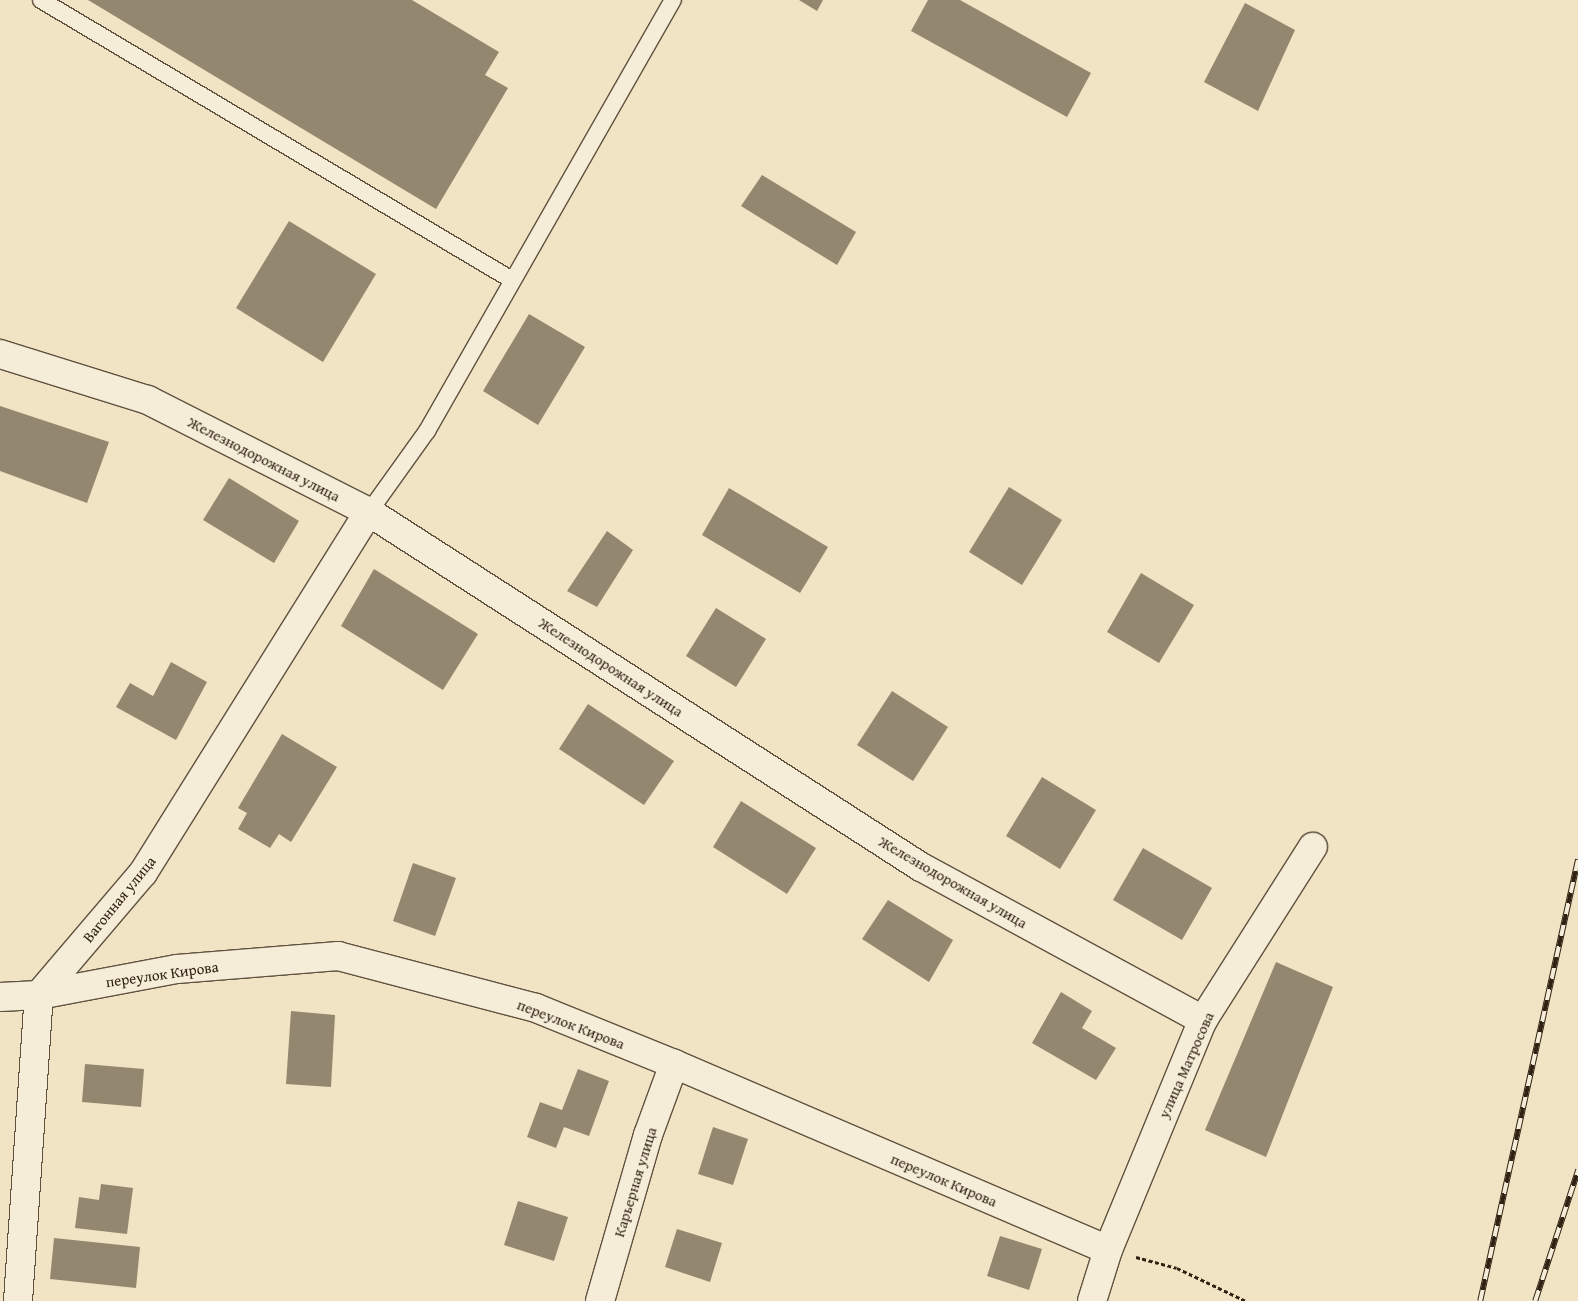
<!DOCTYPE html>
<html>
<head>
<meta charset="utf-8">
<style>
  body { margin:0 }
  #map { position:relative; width:1578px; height:1301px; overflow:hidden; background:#f1e4c4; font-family:"Gentium Book Plus",serif }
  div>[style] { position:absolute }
  .building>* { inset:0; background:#94876f }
  .path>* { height:3px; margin-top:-1.5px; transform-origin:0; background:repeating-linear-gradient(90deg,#302213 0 4px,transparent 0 6.5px) }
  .roads { filter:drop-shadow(1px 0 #60523f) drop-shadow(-1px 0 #60523f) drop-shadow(0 1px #60523f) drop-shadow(0 -1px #60523f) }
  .service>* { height:16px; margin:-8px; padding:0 8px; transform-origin:8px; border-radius:8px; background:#f6edd9 }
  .minor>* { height:28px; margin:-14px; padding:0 14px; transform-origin:14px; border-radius:14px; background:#f6edd9 }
  .rail>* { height:5.5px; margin-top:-2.75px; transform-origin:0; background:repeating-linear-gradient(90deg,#f6edd9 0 11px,#302213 0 22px); box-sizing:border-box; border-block:1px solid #302213 }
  span { translate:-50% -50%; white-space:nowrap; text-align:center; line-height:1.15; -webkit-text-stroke:4px #f6edd9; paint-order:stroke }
  .street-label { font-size:15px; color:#302213 }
</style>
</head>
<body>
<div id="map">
  <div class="building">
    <i style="clip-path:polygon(88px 0,412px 0,499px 52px,485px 75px,508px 88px,436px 209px)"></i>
    <i style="clip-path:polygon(799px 0,823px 0,817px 11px)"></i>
    <i style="clip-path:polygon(928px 0,960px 0,1091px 73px,1067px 117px,911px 31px)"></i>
    <i style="clip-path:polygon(1245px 3px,1295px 30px,1258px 111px,1204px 82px)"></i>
    <i style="clip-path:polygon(762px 175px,856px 232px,837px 265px,741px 206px)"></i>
    <i style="clip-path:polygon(289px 221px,376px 274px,323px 362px,236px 308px)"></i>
    <i style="clip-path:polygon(529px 314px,585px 347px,538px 425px,483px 391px)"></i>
    <i style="clip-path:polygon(0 406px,109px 442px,87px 503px,0 471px)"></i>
    <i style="clip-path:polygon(229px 478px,299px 521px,274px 563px,203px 520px)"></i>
    <i style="clip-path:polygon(1009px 487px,1062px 520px,1022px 585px,969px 552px)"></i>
    <i style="clip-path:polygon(729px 488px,828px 547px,800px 593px,702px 535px)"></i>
    <i style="clip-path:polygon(607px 531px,633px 550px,597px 607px,567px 591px)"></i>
    <i style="clip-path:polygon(374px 569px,478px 634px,443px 690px,341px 626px)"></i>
    <i style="clip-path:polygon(1141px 573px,1194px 605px,1159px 663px,1107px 632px)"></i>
    <i style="clip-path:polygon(716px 608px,766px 639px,736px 687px,686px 656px)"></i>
    <i style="clip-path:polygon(171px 662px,207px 682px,176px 740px,116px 707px,130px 683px,153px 696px)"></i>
    <i style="clip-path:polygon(892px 691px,948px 727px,913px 781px,857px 745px)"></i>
    <i style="clip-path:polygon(588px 704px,674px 761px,644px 805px,559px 749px)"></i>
    <i style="clip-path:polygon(282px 734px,337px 767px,291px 842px,279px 834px,270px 848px,238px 829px,247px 813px,238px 808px)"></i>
    <i style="clip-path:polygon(1042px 777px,1096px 810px,1060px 869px,1006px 836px)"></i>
    <i style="clip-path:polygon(741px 801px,816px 848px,787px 894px,713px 847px)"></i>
    <i style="clip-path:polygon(1143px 848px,1212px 888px,1182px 940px,1113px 900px)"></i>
    <i style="clip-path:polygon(413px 863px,456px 878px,435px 936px,393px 921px)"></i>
    <i style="clip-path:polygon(888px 900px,953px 940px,929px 982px,862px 939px)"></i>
    <i style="clip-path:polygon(1276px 962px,1333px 987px,1266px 1157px,1205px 1130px)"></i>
    <i style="clip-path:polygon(1061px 992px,1092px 1011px,1082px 1028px,1116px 1048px,1096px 1080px,1032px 1043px)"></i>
    <i style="clip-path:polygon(291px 1011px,335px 1015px,331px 1087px,286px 1084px)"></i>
    <i style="clip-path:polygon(85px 1064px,144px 1069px,141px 1107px,82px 1102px)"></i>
    <i style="clip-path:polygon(578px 1069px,609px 1081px,589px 1136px,564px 1127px,556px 1148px,527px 1137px,540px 1102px,562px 1110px)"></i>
    <i style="clip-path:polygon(713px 1127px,748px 1139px,733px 1185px,698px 1174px)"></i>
    <i style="clip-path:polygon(101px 1184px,133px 1188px,127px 1234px,75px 1228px,79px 1197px,99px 1200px)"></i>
    <i style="clip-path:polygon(518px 1201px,568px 1217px,554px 1261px,504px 1245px)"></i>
    <i style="clip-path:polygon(677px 1229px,722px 1243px,710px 1282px,665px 1267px)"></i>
    <i style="clip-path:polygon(1000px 1236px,1042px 1249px,1029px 1290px,987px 1276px)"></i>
    <i style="clip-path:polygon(54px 1238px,140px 1247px,136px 1288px,50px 1279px)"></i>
  </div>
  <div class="path">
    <i style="left:1136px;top:1257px;width:42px;rotate:15deg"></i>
    <i style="left:1177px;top:1268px;width:76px;rotate:25.6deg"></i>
  </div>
  <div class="roads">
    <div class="service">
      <i style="left:41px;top:0;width:548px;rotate:30.73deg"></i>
      <i style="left:369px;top:512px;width:100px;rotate:-54.4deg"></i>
      <i style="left:427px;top:431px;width:496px;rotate:-60.3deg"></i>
    </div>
    <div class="minor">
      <i style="left:0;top:354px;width:155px;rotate:17.3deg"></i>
      <i style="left:148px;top:400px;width:248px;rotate:26.9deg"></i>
      <i style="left:369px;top:512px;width:656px;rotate:32.75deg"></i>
      <i style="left:921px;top:867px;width:321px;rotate:28.5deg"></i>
      <i style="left:0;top:997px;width:39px;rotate:-3deg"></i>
      <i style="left:39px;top:995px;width:140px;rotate:-10.7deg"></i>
      <i style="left:177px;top:969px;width:162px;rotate:-4.6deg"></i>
      <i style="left:338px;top:956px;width:205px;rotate:14.7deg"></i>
      <i style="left:536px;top:1008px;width:149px;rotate:22.1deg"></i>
      <i style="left:674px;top:1064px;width:472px;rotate:23.2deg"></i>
      <i style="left:18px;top:1301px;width:307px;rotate:-86.1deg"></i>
      <i style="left:39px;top:995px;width:160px;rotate:-49.6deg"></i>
      <i style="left:143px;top:873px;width:426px;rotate:-58deg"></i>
      <i style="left:600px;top:1301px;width:173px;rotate:-73.9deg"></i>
      <i style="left:648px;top:1135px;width:76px;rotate:-69.9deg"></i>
      <i style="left:1092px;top:1301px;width:53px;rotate:-72.6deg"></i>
      <i style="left:1108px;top:1250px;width:249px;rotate:-67.6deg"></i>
      <i style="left:1203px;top:1020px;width:205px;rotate:-57.6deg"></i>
    </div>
  </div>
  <div class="rail">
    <i style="left:1480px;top:1301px;width:452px;rotate:-77.5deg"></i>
    <i style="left:1535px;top:1301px;width:138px;rotate:-71.8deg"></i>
  </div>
  <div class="street-label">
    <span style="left:264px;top:459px;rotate:27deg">Железнодорожная улица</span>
    <span style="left:611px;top:667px;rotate:33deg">Железнодорожная улица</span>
    <span style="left:953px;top:882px;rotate:30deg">Железнодорожная улица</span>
    <span style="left:119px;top:899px;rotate:-51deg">Вагонная улица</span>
    <span style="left:162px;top:974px;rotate:-8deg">переулок Кирова</span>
    <span style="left:571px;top:1024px;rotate:21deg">переулок Кирова</span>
    <span style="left:1186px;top:1065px;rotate:-66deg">улица Матросова</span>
    <span style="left:944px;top:1180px;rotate:23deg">переулок Кирова</span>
    <span style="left:635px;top:1182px;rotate:-73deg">Карьерная улица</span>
  </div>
</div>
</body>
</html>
